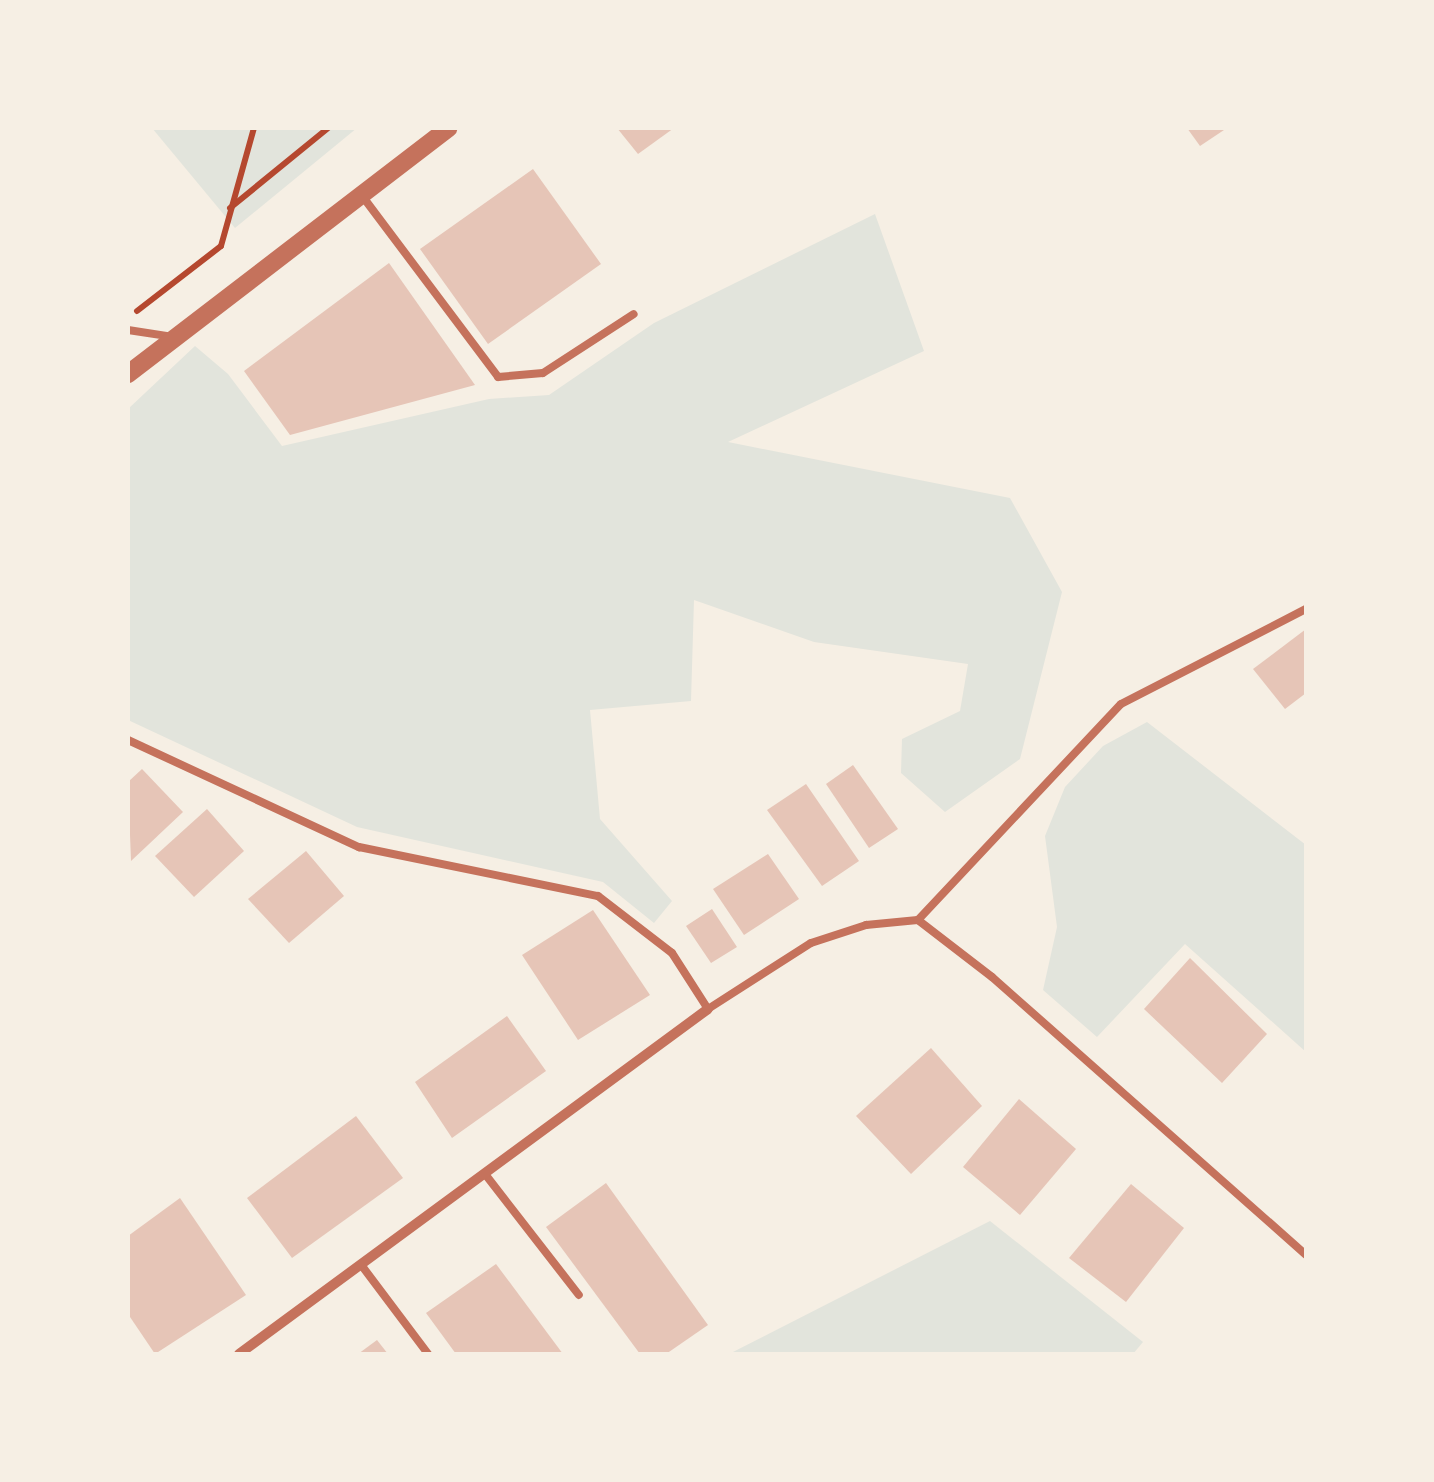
<!DOCTYPE html>
<html>
<head>
<meta charset="utf-8">
<style>
  body { margin:0 }
  #map { position:relative; width:1434px; height:1482px; overflow:hidden; background:#f6efe4; font-family:"Source Sans 3",sans-serif }
  div>[style] { position:absolute }
  .green>* { inset:0; background:#e2e4dc }
  .building>* { inset:0; background:#e6c5b7 }
  .path>* { height:6px; margin:-3px; padding:0 3px; transform-origin:3px; border-radius:3px; background:#b5482f }
  .service>* { height:8px; margin:-4px; padding:0 4px; transform-origin:4px; border-radius:4px; background:#c5725c }
  .minor>* { height:10px; margin:-5px; padding:0 5px; transform-origin:5px; border-radius:5px; background:#c5725c }
  .tertiary>* { height:18px; margin:-9px; padding:0 9px; transform-origin:9px; border-radius:9px; background:#c5725c }
  span { translate:-50% -50%; white-space:nowrap; text-align:center; line-height:1.15; -webkit-text-stroke:8px #f6efe4; paint-order:stroke }
  .frame { position:absolute; inset:0; border:130px solid #f6efe4; pointer-events:none }
</style>
</head>
<body>
<div id="map">
  <div class="green">
    <i style="clip-path:polygon(152px 128px,357px 128px,235px 228px)"></i>
    <i style="clip-path:polygon(875px 214px,924px 351px,728px 442px,1010px 498px,1062px 592px,1020px 759px,945px 812px,901px 773px,902px 739px,960px 711px,968px 664px,814px 642px,694px 600px,691px 701px,590px 710px,600px 819px,672px 901px,654px 923px,603px 882px,357px 827px,128px 720px,128px 409px,195px 346px,228px 374px,282px 446px,489px 399px,549px 395px,654px 323px)"></i>
    <i style="clip-path:polygon(1147px 722px,1306px 845px,1306px 1052px,1185px 944px,1097px 1037px,1043px 990px,1057px 927px,1045px 836px,1065px 787px,1103px 746px)"></i>
    <i style="clip-path:polygon(990px 1221px,1143px 1342px,1133px 1354px,729px 1354px)"></i>
  </div>
  <div class="building">
    <i style="clip-path:polygon(617px 128px,674px 128px,638px 154px)"></i>
    <i style="clip-path:polygon(1187px 128px,1227px 128px,1200px 146px)"></i>
    <i style="clip-path:polygon(533px 169px,601px 264px,488px 344px,420px 249px)"></i>
    <i style="clip-path:polygon(389px 263px,475px 385px,290px 435px,244px 371px)"></i>
    <i style="clip-path:polygon(1306px 629px,1306px 693px,1285px 709px,1253px 669px)"></i>
    <i style="clip-path:polygon(853px 765px,898px 829px,869px 848px,826px 784px)"></i>
    <i style="clip-path:polygon(142px 769px,183px 812px,131px 861px,128px 782px)"></i>
    <i style="clip-path:polygon(806px 784px,859px 861px,822px 886px,767px 810px)"></i>
    <i style="clip-path:polygon(207px 809px,244px 851px,194px 897px,155px 856px)"></i>
    <i style="clip-path:polygon(306px 851px,344px 896px,289px 943px,248px 899px)"></i>
    <i style="clip-path:polygon(768px 854px,799px 899px,744px 935px,713px 889px)"></i>
    <i style="clip-path:polygon(712px 909px,737px 947px,711px 963px,686px 926px)"></i>
    <i style="clip-path:polygon(593px 910px,650px 995px,578px 1040px,522px 955px)"></i>
    <i style="clip-path:polygon(1190px 958px,1267px 1034px,1222px 1083px,1144px 1009px)"></i>
    <i style="clip-path:polygon(507px 1016px,546px 1071px,452px 1138px,415px 1082px)"></i>
    <i style="clip-path:polygon(931px 1048px,982px 1106px,911px 1174px,856px 1116px)"></i>
    <i style="clip-path:polygon(1019px 1099px,1076px 1149px,1020px 1215px,963px 1167px)"></i>
    <i style="clip-path:polygon(356px 1116px,403px 1178px,292px 1258px,247px 1198px)"></i>
    <i style="clip-path:polygon(606px 1183px,708px 1325px,666px 1354px,640px 1354px,546px 1227px)"></i>
    <i style="clip-path:polygon(1131px 1184px,1184px 1228px,1126px 1302px,1069px 1258px)"></i>
    <i style="clip-path:polygon(180px 1198px,246px 1295px,155px 1354px,128px 1314px,128px 1236px)"></i>
    <i style="clip-path:polygon(496px 1264px,563px 1354px,456px 1354px,426px 1313px)"></i>
    <i style="clip-path:polygon(377px 1340px,388px 1354px,358px 1354px)"></i>
  </div>
  <div class="path">
    <i style="left:230px;top:208px;width:127px;rotate:-39.2deg"></i>
    <i style="left:137px;top:311px;width:106px;rotate:-37.7deg"></i>
    <i style="left:221px;top:246px;width:123px;rotate:-74.4deg"></i>
  </div>
  <div class="service">
    <i style="left:363px;top:197px;width:225px;rotate:53.1deg"></i>
    <i style="left:498px;top:377px;width:45px;rotate:-5.1deg"></i>
    <i style="left:543px;top:373px;width:108px;rotate:-33deg"></i>
    <i style="left:128px;top:330px;width:47px;rotate:8.7deg"></i>
    <i style="left:128px;top:740px;width:255px;rotate:24.9deg"></i>
    <i style="left:359px;top:847px;width:244px;rotate:11.6deg"></i>
    <i style="left:598px;top:896px;width:93px;rotate:37.6deg"></i>
    <i style="left:672px;top:953px;width:67px;rotate:57.3deg"></i>
    <i style="left:708px;top:1009px;width:122px;rotate:-32.7deg"></i>
    <i style="left:811px;top:943px;width:58px;rotate:-18.1deg"></i>
    <i style="left:866px;top:925px;width:52px;rotate:-5.5deg"></i>
    <i style="left:918px;top:920px;width:93px;rotate:37.6deg"></i>
    <i style="left:992px;top:977px;width:419px;rotate:41.5deg"></i>
    <i style="left:918px;top:920px;width:296px;rotate:-46.8deg"></i>
    <i style="left:1121px;top:704px;width:208px;rotate:-27.2deg"></i>
    <i style="left:485px;top:1174px;width:153px;rotate:52.2deg"></i>
    <i style="left:362px;top:1266px;width:110px;rotate:53.1deg"></i>
  </div>
  <div class="minor">
    <i style="left:239px;top:1354px;width:582px;rotate:-36.34deg"></i>
  </div>
  <div class="tertiary">
    <i style="left:128px;top:374px;width:404px;rotate:-37.5deg"></i>
  </div>
  <div class="frame"></div>
</div>
</body>
</html>
